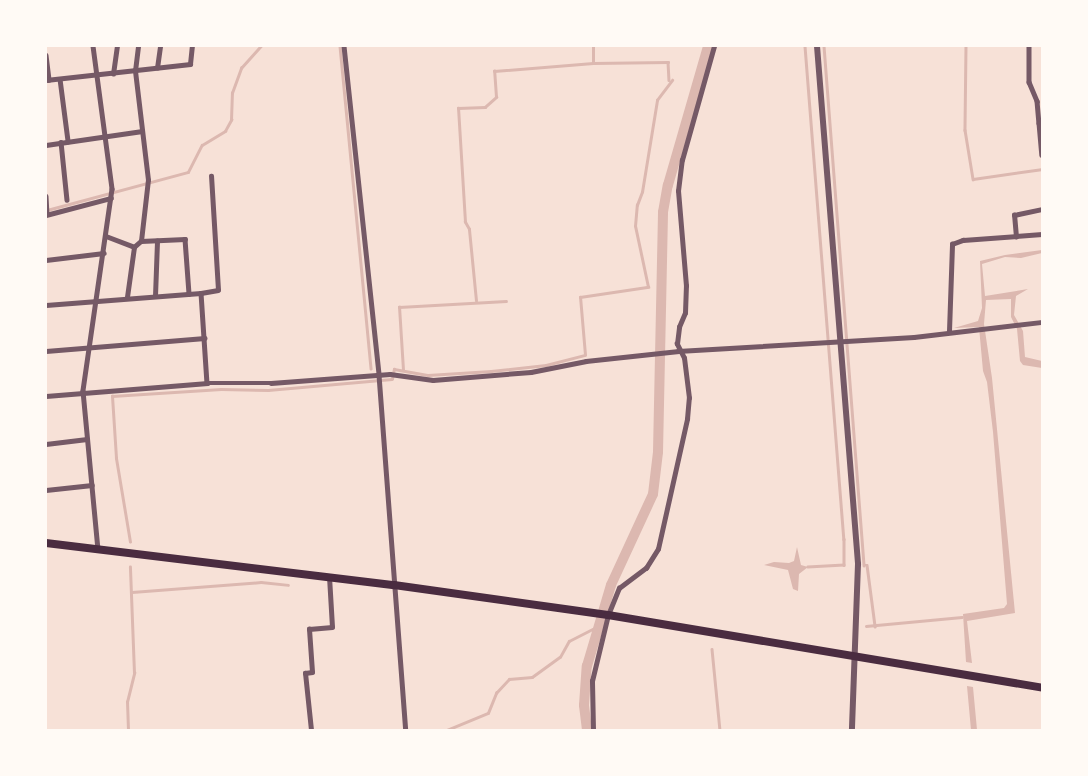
<!DOCTYPE html>
<html>
<head>
<meta charset="utf-8">
<style>
  body { margin:0 }
  #map { position:relative; width:1088px; height:776px; overflow:hidden; background:#f7e1d7; font-family:Montserrat,sans-serif }
  div>[style] { position:absolute }
  .water>* { inset:0; background:#dcb8b0 }
  .stream>* { height:2.5px; margin:-1.25px; padding:0 1.25px; transform-origin:1.25px; border-radius:1.25px; background:#dcb8b0 }
  .canal>* { height:10px; margin:-5px; padding:0 5px; transform-origin:5px; border-radius:5px; background:#dcb8b0 }
  .minor>* { height:4.5px; margin:-2.25px; padding:0 2.25px; transform-origin:2.25px; border-radius:2.25px; background:#755966 }
  .tertiary>* { height:6px; margin:-3px; padding:0 3px; transform-origin:3px; border-radius:3px; background:#755966 }
  .primary>* { height:8px; margin:-4px; padding:0 4px; transform-origin:4px; border-radius:4px; background:#4a2c40 }
  span { translate:-50% -50%; white-space:nowrap; text-align:center; line-height:1.15; -webkit-text-stroke:5px #fffaf5; paint-order:stroke }
  .frame { position:absolute; inset:0; border:47px solid #fffaf5; pointer-events:none }
</style>
</head>
<body>
<div id="map">
  <div class="water">
    <i style="clip-path:polygon(1042px 250px,1042px 253px,1021px 258px,1005px 257px,982px 264px,985px 296px,1028px 289px,1016px 296px,1014px 315px,1023px 331px,1025px 357px,1042px 361px,1042px 368px,1023px 365px,1020px 361px,1017px 329px,1011px 317px,1011px 299px,986px 300px,984px 324px,992px 378px,1015px 613px,967px 621px,972px 663px,966px 662px,963px 614px,1004px 608px,1007px 604px,993px 432px,987px 382px,983px 371px,979px 327px,954px 328px,978px 321px,982px 308px,980px 261px,1005px 255px)"></i>
    <i style="clip-path:polygon(797px 547px,801px 565px,808px 567px,799px 574px,798px 591px,793px 589px,788px 570px,764px 565px,774px 562px,789px 563px,794px 561px)"></i>
    <i style="clip-path:polygon(967px 686px,973px 687px,977px 730px,971px 730px)"></i>
  </div>
  <div class="stream">
    <i style="left:340px;top:46px;width:324px;rotate:84.5deg"></i>
    <i style="left:805px;top:46px;width:495px;rotate:85.5deg"></i>
    <i style="left:844px;top:539px;width:26px;rotate:90deg"></i>
    <i style="left:844px;top:565px;width:36px;rotate:177deg"></i>
    <i style="left:824px;top:46px;width:521px;rotate:85.59deg"></i>
    <i style="left:864px;top:565px;width:3px"></i>
    <i style="left:867px;top:565px;width:62px;rotate:82.5deg"></i>
    <i style="left:966px;top:46px;width:84px;rotate:90.7deg"></i>
    <i style="left:965px;top:130px;width:50px;rotate:80.7deg"></i>
    <i style="left:973px;top:179px;width:70px;rotate:-8.2deg"></i>
    <i style="left:593px;top:63px;width:17px;rotate:-90deg"></i>
    <i style="left:47px;top:210px;width:146px;rotate:-15.1deg"></i>
    <i style="left:188px;top:172px;width:30px;rotate:-63deg"></i>
    <i style="left:202px;top:145px;width:27px;rotate:-31deg"></i>
    <i style="left:225px;top:131px;width:13px;rotate:-61deg"></i>
    <i style="left:231px;top:120px;width:27px;rotate:-88deg"></i>
    <i style="left:232px;top:93px;width:27px;rotate:-70deg"></i>
    <i style="left:241px;top:68px;width:30px;rotate:-48deg"></i>
    <i style="left:476px;top:301px;width:72px;rotate:-95.6deg"></i>
    <i style="left:469px;top:229px;width:8px;rotate:-120deg"></i>
    <i style="left:465px;top:222px;width:114px;rotate:-93.5deg"></i>
    <i style="left:458px;top:108px;width:27px;rotate:-2deg"></i>
    <i style="left:485px;top:107px;width:15px;rotate:-42deg"></i>
    <i style="left:496px;top:97px;width:26px;rotate:-94deg"></i>
    <i style="left:494px;top:71px;width:99px;rotate:-4.6deg"></i>
    <i style="left:593px;top:63px;width:75px;rotate:-0.8deg"></i>
    <i style="left:668px;top:62px;width:18px;rotate:87deg"></i>
    <i style="left:403px;top:370px;width:63px;rotate:-93.6deg"></i>
    <i style="left:399px;top:307px;width:107px;rotate:-3.2deg"></i>
    <i style="left:130px;top:542px;width:85px;rotate:-99.5deg"></i>
    <i style="left:116px;top:458px;width:62px;rotate:-93.7deg"></i>
    <i style="left:112px;top:396px;width:109px;rotate:-3.7deg"></i>
    <i style="left:221px;top:389px;width:47px;rotate:1.2deg"></i>
    <i style="left:268px;top:390px;width:124px;rotate:-5.1deg"></i>
    <i style="left:392px;top:379px;width:10px;rotate:-79deg"></i>
    <i style="left:394px;top:369px;width:35px;rotate:10deg"></i>
    <i style="left:428px;top:375px;width:63px;rotate:-3.6deg"></i>
    <i style="left:491px;top:371px;width:55px;rotate:-6.2deg"></i>
    <i style="left:546px;top:365px;width:40px;rotate:-14.4deg"></i>
    <i style="left:585px;top:355px;width:58px;rotate:-94.9deg"></i>
    <i style="left:580px;top:297px;width:69px;rotate:-8.4deg"></i>
    <i style="left:648px;top:287px;width:62px;rotate:-102deg"></i>
    <i style="left:635px;top:226px;width:21px;rotate:-85deg"></i>
    <i style="left:637px;top:205px;width:14px;rotate:-69deg"></i>
    <i style="left:642px;top:192px;width:93px;rotate:-80.7deg"></i>
    <i style="left:657px;top:100px;width:25px;rotate:-53deg"></i>
    <i style="left:132px;top:592px;width:129px;rotate:-4.4deg"></i>
    <i style="left:261px;top:582px;width:27px;rotate:6deg"></i>
    <i style="left:866px;top:626px;width:96px;rotate:-5.4deg"></i>
    <i style="left:712px;top:649px;width:81px;rotate:84.4deg"></i>
    <i style="left:128px;top:730px;width:28px;rotate:-92deg"></i>
    <i style="left:127px;top:702px;width:30px;rotate:-76deg"></i>
    <i style="left:134px;top:673px;width:106px;rotate:-92.2deg"></i>
    <i style="left:447px;top:730px;width:44px;rotate:-22.5deg"></i>
    <i style="left:488px;top:713px;width:22px;rotate:-68deg"></i>
    <i style="left:496px;top:693px;width:19px;rotate:-47deg"></i>
    <i style="left:509px;top:679px;width:23px;rotate:-5deg"></i>
    <i style="left:532px;top:677px;width:34px;rotate:-36deg"></i>
    <i style="left:560px;top:657px;width:18px;rotate:-61deg"></i>
    <i style="left:569px;top:641px;width:33px;rotate:-27deg"></i>
  </div>
  <div class="canal">
    <i style="left:587px;top:730px;width:25px;rotate:-97deg"></i>
    <i style="left:584px;top:705px;width:39px;rotate:-86deg"></i>
    <i style="left:587px;top:666px;width:84px;rotate:-73.5deg"></i>
    <i style="left:611px;top:585px;width:100px;rotate:-65.2deg"></i>
    <i style="left:653px;top:494px;width:42px;rotate:-83.2deg"></i>
    <i style="left:658px;top:452px;width:240px;rotate:-88.8deg"></i>
    <i style="left:663px;top:212px;width:27px;rotate:-80deg"></i>
    <i style="left:668px;top:185px;width:145px;rotate:-73.9deg"></i>
  </div>
  <div class="minor">
    <i style="left:93px;top:46px;width:144px;rotate:82.4deg"></i>
    <i style="left:112px;top:189px;width:204px;rotate:98.2deg"></i>
    <i style="left:83px;top:391px;width:159px;rotate:84.6deg"></i>
    <i style="left:344px;top:46px;width:331px;rotate:83.9deg"></i>
    <i style="left:379px;top:375px;width:356px;rotate:85.7deg"></i>
    <i style="left:1029px;top:46px;width:36px;rotate:90deg"></i>
    <i style="left:1029px;top:82px;width:21px;rotate:67deg"></i>
    <i style="left:1037px;top:101px;width:22px;rotate:85deg"></i>
    <i style="left:1039px;top:123px;width:3px"></i>
    <i style="left:46px;top:55px;width:25px;rotate:83deg"></i>
    <i style="left:157px;top:68px;width:22px;rotate:-82deg"></i>
    <i style="left:113px;top:74px;width:28px;rotate:-82deg"></i>
    <i style="left:60px;top:79px;width:63px;rotate:82.6deg"></i>
    <i style="left:46px;top:80px;width:145px;rotate:-6.3deg"></i>
    <i style="left:190px;top:64px;width:18px;rotate:-84deg"></i>
    <i style="left:1039px;top:123px;width:32px;rotate:85deg"></i>
    <i style="left:61px;top:142px;width:58px;rotate:84.1deg"></i>
    <i style="left:46px;top:145px;width:97px;rotate:-8.3deg"></i>
    <i style="left:46px;top:196px;width:18px;rotate:87deg"></i>
    <i style="left:46px;top:215px;width:67px;rotate:-14.7deg"></i>
    <i style="left:106px;top:236px;width:30px;rotate:21deg"></i>
    <i style="left:1016px;top:237px;width:22px;rotate:-95deg"></i>
    <i style="left:1014px;top:215px;width:29px;rotate:-12deg"></i>
    <i style="left:141px;top:241px;width:44px;rotate:-2.6deg"></i>
    <i style="left:185px;top:239px;width:55px;rotate:85.8deg"></i>
    <i style="left:46px;top:260px;width:58px;rotate:-6.9deg"></i>
    <i style="left:201px;top:293px;width:17px;rotate:-10deg"></i>
    <i style="left:218px;top:290px;width:114px;rotate:-93.5deg"></i>
    <i style="left:155px;top:296px;width:55px;rotate:-87.9deg"></i>
    <i style="left:127px;top:297px;width:50px;rotate:-82deg"></i>
    <i style="left:134px;top:247px;width:9px;rotate:-41deg"></i>
    <i style="left:141px;top:241px;width:61px;rotate:-83.5deg"></i>
    <i style="left:148px;top:180px;width:110px;rotate:-96.8deg"></i>
    <i style="left:135px;top:71px;width:25px;rotate:-83deg"></i>
    <i style="left:46px;top:305px;width:155px;rotate:-4.4deg"></i>
    <i style="left:201px;top:293px;width:90px;rotate:86.2deg"></i>
    <i style="left:949px;top:331px;width:87px;rotate:-88deg"></i>
    <i style="left:952px;top:244px;width:12px;rotate:-20deg"></i>
    <i style="left:963px;top:240px;width:79px;rotate:-4.3deg"></i>
    <i style="left:46px;top:351px;width:159px;rotate:-4.7deg"></i>
    <i style="left:46px;top:396px;width:162px;rotate:-4.6deg"></i>
    <i style="left:207px;top:383px;width:64px"></i>
    <i style="left:271px;top:383px;width:119px;rotate:-4.3deg"></i>
    <i style="left:390px;top:374px;width:43px;rotate:7.9deg"></i>
    <i style="left:433px;top:380px;width:98px;rotate:-4.7deg"></i>
    <i style="left:531px;top:372px;width:56px;rotate:-11.3deg"></i>
    <i style="left:586px;top:361px;width:93px;rotate:-6.2deg"></i>
    <i style="left:678px;top:351px;width:236px;rotate:-3.4deg"></i>
    <i style="left:914px;top:337px;width:129px;rotate:-6.7deg"></i>
    <i style="left:46px;top:444px;width:41px;rotate:-7deg"></i>
    <i style="left:46px;top:490px;width:46px;rotate:-6.2deg"></i>
    <i style="left:311px;top:730px;width:57px;rotate:-96deg"></i>
    <i style="left:305px;top:673px;width:7px;rotate:-8deg"></i>
    <i style="left:312px;top:672px;width:43px;rotate:-94deg"></i>
    <i style="left:309px;top:629px;width:23px;rotate:-5deg"></i>
    <i style="left:332px;top:627px;width:50px;rotate:-93.4deg"></i>
    <i style="left:593px;top:730px;width:49px;rotate:-91.2deg"></i>
    <i style="left:592px;top:681px;width:68px;rotate:-76.4deg"></i>
    <i style="left:608px;top:615px;width:29px;rotate:-68deg"></i>
    <i style="left:619px;top:588px;width:34px;rotate:-37deg"></i>
    <i style="left:646px;top:568px;width:22px;rotate:-58deg"></i>
    <i style="left:658px;top:549px;width:133px;rotate:-77.4deg"></i>
    <i style="left:687px;top:419px;width:21px;rotate:-85deg"></i>
    <i style="left:689px;top:398px;width:40px;rotate:-97.1deg"></i>
    <i style="left:684px;top:358px;width:16px;rotate:-117deg"></i>
    <i style="left:677px;top:344px;width:17px;rotate:-83deg"></i>
    <i style="left:679px;top:327px;width:15px;rotate:-67deg"></i>
    <i style="left:685px;top:313px;width:27px;rotate:-88deg"></i>
    <i style="left:686px;top:286px;width:95px;rotate:-94.8deg"></i>
    <i style="left:678px;top:191px;width:31px;rotate:-83deg"></i>
    <i style="left:682px;top:160px;width:118px;rotate:-74.3deg"></i>
  </div>
  <div class="tertiary">
    <i style="left:817px;top:46px;width:520px;rotate:85.47deg"></i>
    <i style="left:858px;top:564px;width:166px;rotate:92.1deg"></i>
  </div>
  <div class="primary">
    <i style="left:46px;top:543px;width:351px;rotate:6.9deg"></i>
    <i style="left:394px;top:585px;width:216px;rotate:8deg"></i>
    <i style="left:608px;top:615px;width:440px;rotate:9.5deg"></i>
  </div>
  <div class="frame"></div>
</div>
</body>
</html>
